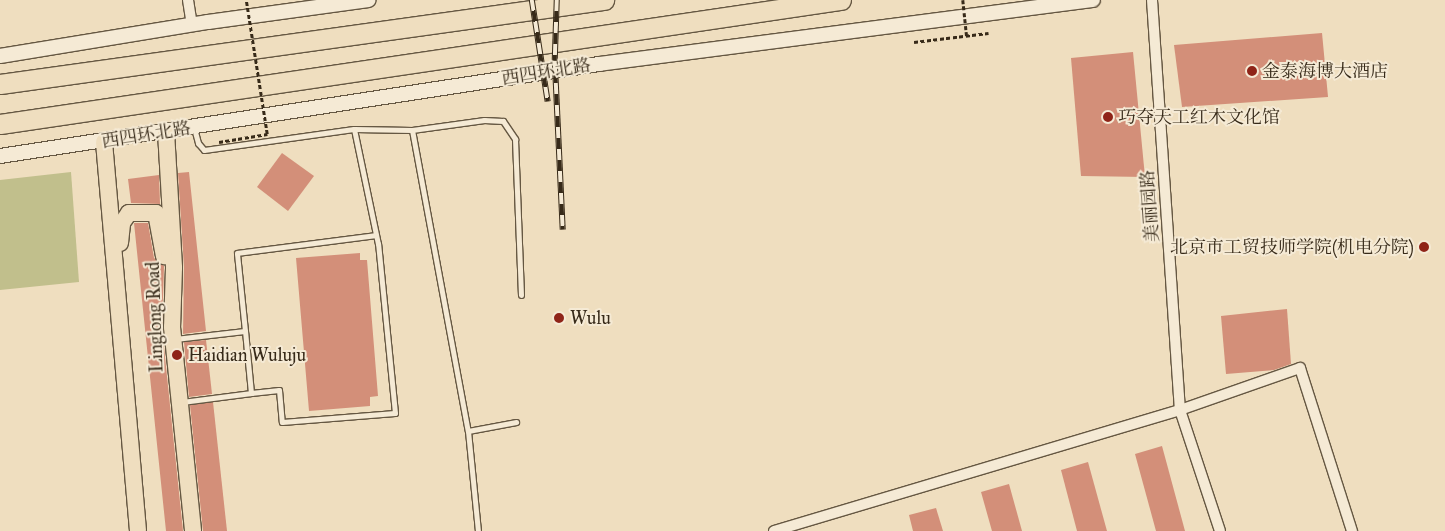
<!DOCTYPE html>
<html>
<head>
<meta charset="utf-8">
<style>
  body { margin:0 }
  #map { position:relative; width:1445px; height:531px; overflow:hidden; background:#efdebf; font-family:"IM FELL Great Primer","Noto Serif SC",serif }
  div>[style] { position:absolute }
  .green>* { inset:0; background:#c1bf8c }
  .building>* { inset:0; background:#d38f79 }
  .path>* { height:2.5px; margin-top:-1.25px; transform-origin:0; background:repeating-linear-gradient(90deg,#372a19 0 4px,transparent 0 6.5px) }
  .roads { filter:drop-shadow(1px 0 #655742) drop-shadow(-1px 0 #655742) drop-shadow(0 1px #655742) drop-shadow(0 -1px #655742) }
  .lane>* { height:5px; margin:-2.5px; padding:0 2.5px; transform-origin:2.5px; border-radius:2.5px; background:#f5ead5 }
  .street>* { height:10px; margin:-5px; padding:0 5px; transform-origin:5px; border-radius:5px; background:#f5ead5 }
  .secondary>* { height:14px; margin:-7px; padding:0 7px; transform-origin:7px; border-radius:7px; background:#f5ead5 }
  .primary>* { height:16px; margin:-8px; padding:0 8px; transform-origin:8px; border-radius:8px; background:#efdebf }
  .highway>* { height:19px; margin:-9.5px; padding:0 9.5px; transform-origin:9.5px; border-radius:9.5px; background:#efdebf }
  .rail>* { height:5.5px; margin-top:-2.75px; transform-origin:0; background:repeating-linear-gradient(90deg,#f5ead5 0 11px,#372a19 0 22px); box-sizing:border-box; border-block:1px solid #372a19 }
  .path-bridge>* { height:2.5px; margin-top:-1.25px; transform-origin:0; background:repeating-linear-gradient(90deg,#372a19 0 4px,transparent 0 6.5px) }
  .dots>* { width:14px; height:14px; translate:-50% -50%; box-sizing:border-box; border:2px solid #f5ead5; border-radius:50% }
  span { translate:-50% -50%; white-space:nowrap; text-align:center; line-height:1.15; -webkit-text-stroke:4px #f5ead5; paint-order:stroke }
  .poi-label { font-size:18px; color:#372a19 }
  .left { translate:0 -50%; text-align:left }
  .right { translate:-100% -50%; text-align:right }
  .street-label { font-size:18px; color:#372a19 }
</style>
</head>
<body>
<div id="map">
  <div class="green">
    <i style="clip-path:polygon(71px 172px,79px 282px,0 290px,0 180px)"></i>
  </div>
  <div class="building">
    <i style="clip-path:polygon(1322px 33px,1328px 97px,1182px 107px,1174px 45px)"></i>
    <i style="clip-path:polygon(1133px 52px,1145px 177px,1081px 176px,1071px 58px)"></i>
    <i style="clip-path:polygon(282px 153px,314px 176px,288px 211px,257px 187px)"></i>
    <i style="clip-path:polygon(189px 172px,206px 331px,183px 334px,184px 267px,178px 173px)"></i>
    <i style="clip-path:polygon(159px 175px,160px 204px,131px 203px,128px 179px)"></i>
    <i style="clip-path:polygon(134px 223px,148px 223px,154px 258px,164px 266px,162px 328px,183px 531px,166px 531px)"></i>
    <i style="clip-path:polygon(360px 253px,360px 260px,367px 260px,378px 396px,370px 397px,370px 406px,309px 411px,296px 258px)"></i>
    <i style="clip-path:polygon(1287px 309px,1291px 364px,1274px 370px,1226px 374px,1221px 316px)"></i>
    <i style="clip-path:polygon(206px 340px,212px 394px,189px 397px,184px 342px)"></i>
    <i style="clip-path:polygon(213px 402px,227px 531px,203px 531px,190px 405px)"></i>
    <i style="clip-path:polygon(1162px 446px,1185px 531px,1156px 531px,1135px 454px)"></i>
    <i style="clip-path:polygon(1088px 462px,1107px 531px,1077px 531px,1061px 470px)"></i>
    <i style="clip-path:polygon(1009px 484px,1022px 531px,992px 531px,981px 492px)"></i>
    <i style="clip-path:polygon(936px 508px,943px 531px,913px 531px,909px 515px)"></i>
  </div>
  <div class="path">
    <i style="left:914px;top:42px;width:75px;rotate:-6.9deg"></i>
  </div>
  <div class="roads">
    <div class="lane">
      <i style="left:194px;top:128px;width:16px;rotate:75deg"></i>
      <i style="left:198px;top:143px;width:9px;rotate:49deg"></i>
      <i style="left:204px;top:150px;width:151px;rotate:-8deg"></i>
      <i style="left:354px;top:129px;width:58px;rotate:1deg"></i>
      <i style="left:412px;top:130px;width:306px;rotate:79.5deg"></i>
      <i style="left:468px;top:431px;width:100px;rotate:84.3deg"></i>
      <i style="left:412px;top:130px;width:73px;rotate:-7.9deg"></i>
      <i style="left:484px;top:120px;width:19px;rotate:3deg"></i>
      <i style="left:503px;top:121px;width:22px;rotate:56deg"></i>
      <i style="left:515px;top:139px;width:156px;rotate:87.8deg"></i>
      <i style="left:175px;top:339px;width:70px;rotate:-6.5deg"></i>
      <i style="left:245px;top:331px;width:78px;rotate:-95.9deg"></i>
      <i style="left:237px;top:253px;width:140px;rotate:-7.4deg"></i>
      <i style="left:251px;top:393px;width:28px;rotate:-6deg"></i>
      <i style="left:279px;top:390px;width:32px;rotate:85deg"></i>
      <i style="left:282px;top:422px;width:113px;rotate:-4.6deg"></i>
      <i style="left:395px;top:413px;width:170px;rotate:-95.7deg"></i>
      <i style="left:378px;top:244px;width:117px;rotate:-101.8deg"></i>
      <i style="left:182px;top:402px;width:70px;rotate:-7.4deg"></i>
      <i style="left:251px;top:393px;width:62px;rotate:-95.5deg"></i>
      <i style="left:468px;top:431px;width:49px;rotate:-10.6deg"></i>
    </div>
    <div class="street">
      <i style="left:188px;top:0;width:24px;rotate:81deg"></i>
      <i style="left:1152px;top:0;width:411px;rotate:86.1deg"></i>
      <i style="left:1180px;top:410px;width:127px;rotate:71.7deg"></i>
      <i style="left:774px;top:531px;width:424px;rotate:-16.6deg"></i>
      <i style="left:1180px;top:410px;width:127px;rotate:-19.3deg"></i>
      <i style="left:1300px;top:368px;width:171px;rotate:72.3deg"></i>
    </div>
    <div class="secondary">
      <i style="left:0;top:56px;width:211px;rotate:-9.3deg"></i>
      <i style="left:208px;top:22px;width:162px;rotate:-7.8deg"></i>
      <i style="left:0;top:156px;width:606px;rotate:-8.73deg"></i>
      <i style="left:599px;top:64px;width:498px;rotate:-7.4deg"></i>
    </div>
    <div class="primary">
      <i style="left:166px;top:132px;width:136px;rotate:86.6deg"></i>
      <i style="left:174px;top:268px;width:59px;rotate:91.9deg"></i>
      <i style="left:172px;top:327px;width:205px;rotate:84.1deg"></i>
      <i style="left:104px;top:142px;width:390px;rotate:85deg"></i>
      <i style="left:120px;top:243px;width:20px;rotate:-84deg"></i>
      <i style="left:122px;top:223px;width:12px;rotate:-55deg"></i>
      <i style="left:129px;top:213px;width:27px"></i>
      <i style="left:156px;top:213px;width:44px;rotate:79.5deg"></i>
    </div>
    <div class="highway">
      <i style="left:0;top:84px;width:610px;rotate:-7.92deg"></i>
      <i style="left:0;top:124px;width:850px;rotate:-8.39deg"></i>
    </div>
  </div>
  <div class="rail">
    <i style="left:532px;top:0;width:103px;rotate:81.1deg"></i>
    <i style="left:557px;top:0;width:61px;rotate:91.9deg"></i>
    <i style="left:555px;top:61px;width:169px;rotate:87.3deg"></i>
  </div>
  <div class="path-bridge">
    <i style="left:963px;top:0;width:36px;rotate:84deg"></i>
    <i style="left:219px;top:142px;width:49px;rotate:-9.5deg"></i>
    <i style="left:267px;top:134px;width:136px;rotate:-98.9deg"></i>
  </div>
  <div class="dots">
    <i style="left:1252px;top:71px;background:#8f2418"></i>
    <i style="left:1108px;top:117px;background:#8f2418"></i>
    <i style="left:1424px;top:247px;background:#8f2418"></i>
    <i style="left:559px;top:318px;background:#8f2418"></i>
    <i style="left:177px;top:355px;background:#8f2418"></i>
  </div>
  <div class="poi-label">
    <span class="left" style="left:1262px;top:71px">金泰海博大酒店</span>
    <span class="left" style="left:1118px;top:117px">巧夺天工红木文化馆</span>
    <span class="right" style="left:1414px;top:247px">北京市工贸技师学院(机电分院)</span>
    <span class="left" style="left:570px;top:318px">Wulu</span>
    <span class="left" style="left:188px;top:355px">Haidian Wuluju</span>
  </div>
  <div class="street-label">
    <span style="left:546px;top:72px;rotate:-9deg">西四环北路</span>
    <span style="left:146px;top:135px;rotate:-9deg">西四环北路</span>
    <span style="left:1150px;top:206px;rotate:-94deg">美丽园路</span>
    <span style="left:155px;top:317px;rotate:-92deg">Linglong Road</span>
  </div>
</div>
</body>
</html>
